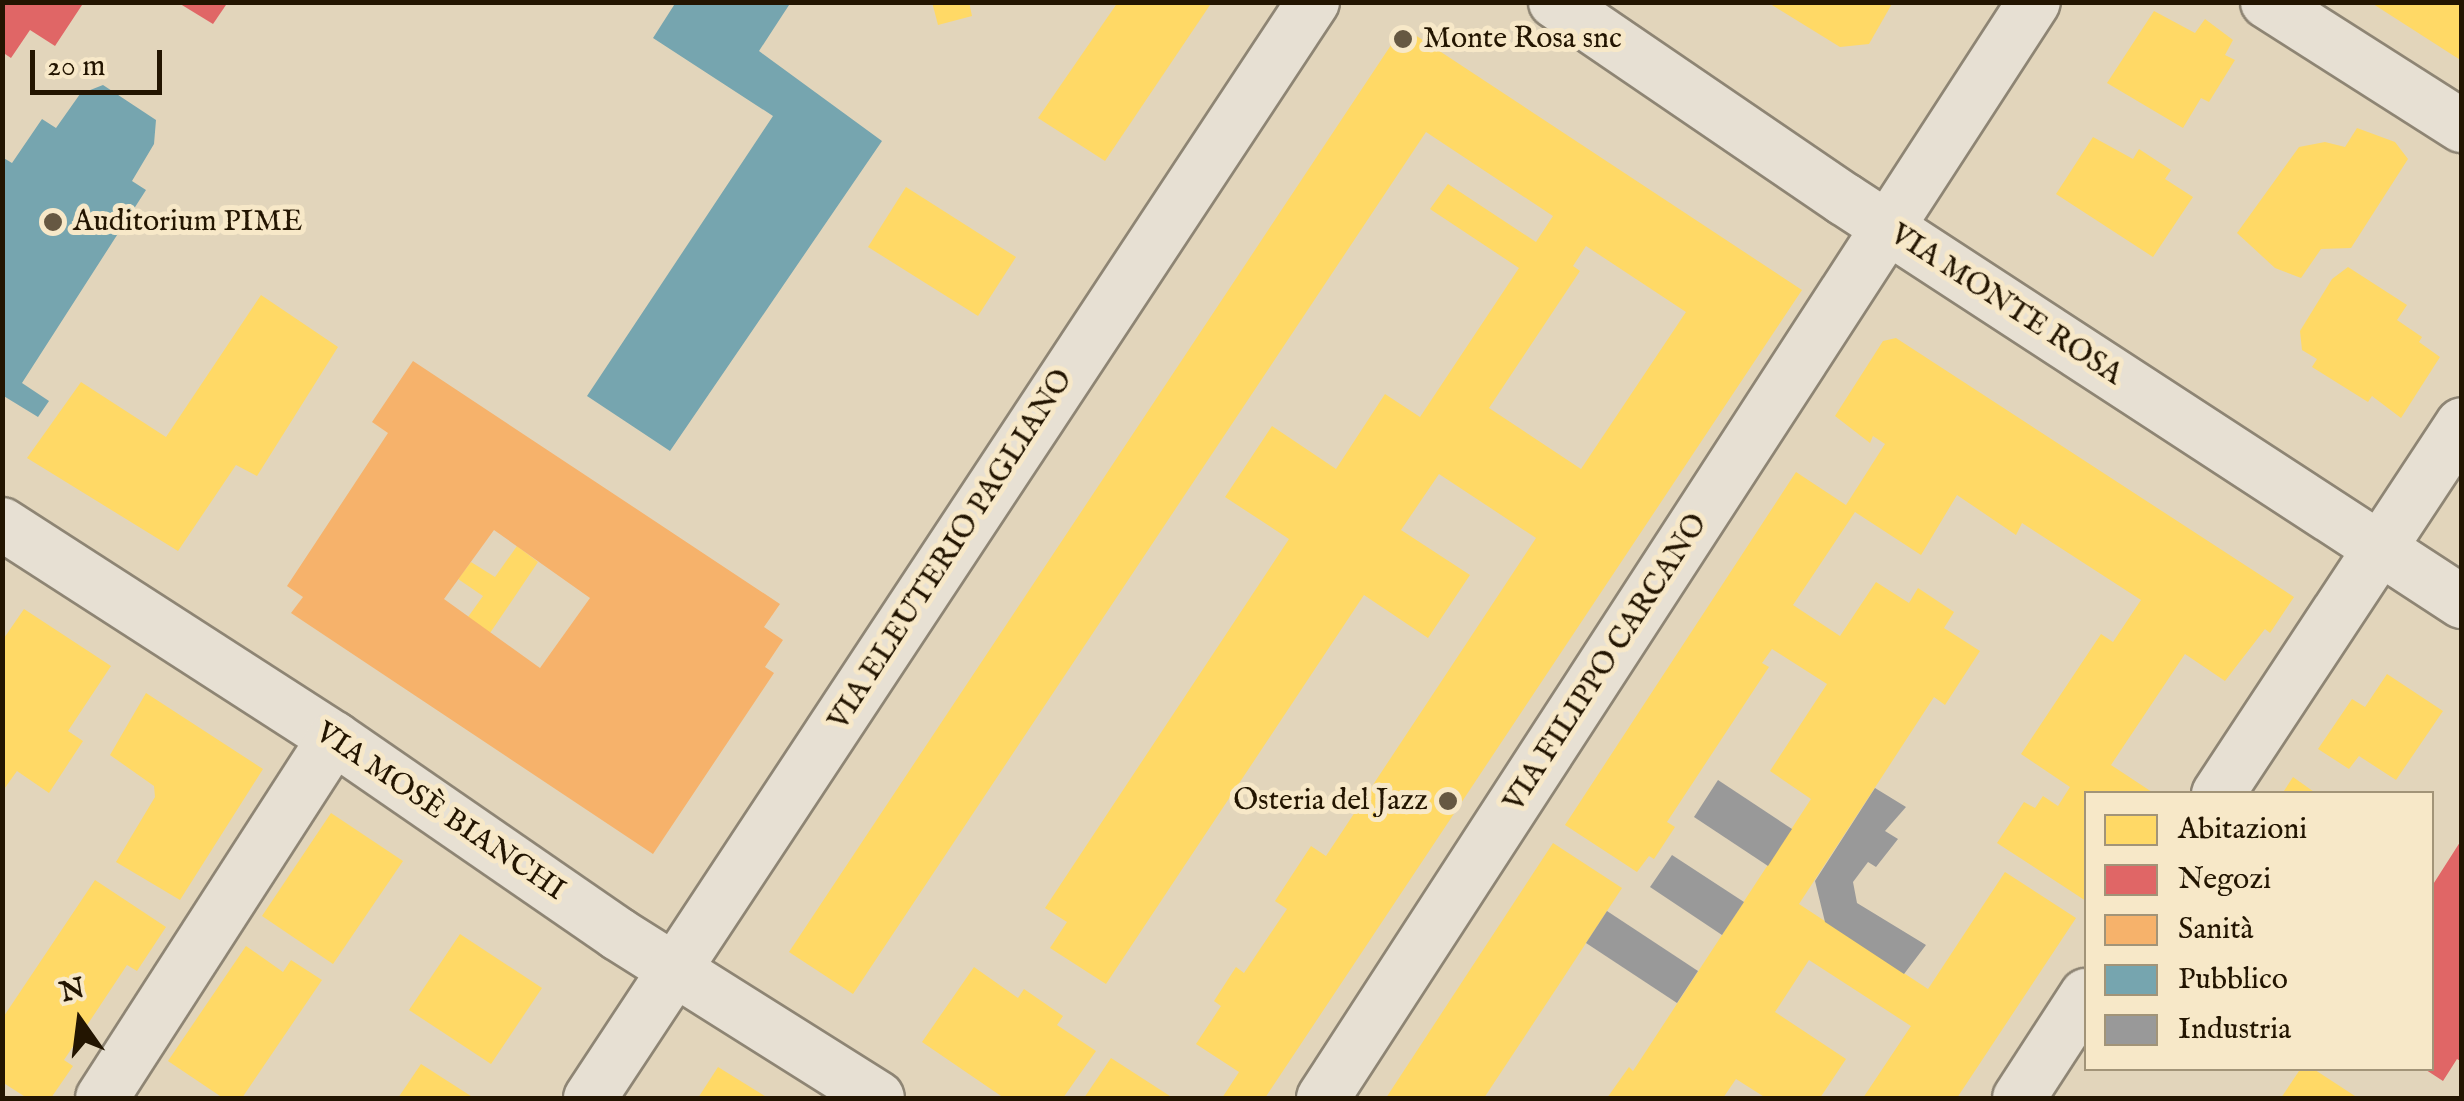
<!DOCTYPE html>
<html>
<head>
<meta charset="utf-8">
<style>
  body { margin:0 }
  #map { position:relative; width:2464px; height:1101px; overflow:hidden; background:#e2d5bb; font-family:"IM FELL English",serif }
  div>[style] { position:absolute }
  .homes>* { inset:0; background:#ffd966 }
  .shops>* { inset:0; background:#e06666 }
  .health>* { inset:0; background:#f6b26b }
  .public>* { inset:0; background:#76a5af }
  .industry>* { inset:0; background:#999 }
  .roads { filter:drop-shadow(2px 0 #8e8574) drop-shadow(-2px 0 #8e8574) drop-shadow(0 2px #8e8574) drop-shadow(0 -2px #8e8574) }
  .minor>* { height:52px; margin:-26px; padding:0 26px; transform-origin:26px; border-radius:26px; background:#e7e0d3 }
  .dots>* { width:28px; height:28px; translate:-50% -50%; box-sizing:border-box; border:5px solid #f7e8c8; border-radius:50% }
  span { translate:-50% -50%; white-space:nowrap; text-align:center; line-height:1.15; -webkit-text-stroke:10px #f7e8c8; paint-order:stroke }
  .poi-label { font-size:30px; color:#231501 }
  .left { translate:0 -50%; text-align:left }
  .right { translate:-100% -50%; text-align:right }
  .street-label { font-size:30px; color:#231501 }
  .frame { position:absolute; inset:0; border:5px solid #231501; pointer-events:none }
  .legend { position:absolute; left:2084px; top:791px; width:350px; height:280px; box-sizing:border-box; background:#f7e8c8; border:2px solid #a29478; margin:0; padding:12px 18px; list-style:none; font-size:30px; color:#231501 }
  .legend li { display:flex; align-items:center; gap:20px; height:50px }
  .legend b { width:50px; border:2px solid #a29478 }
  .north { position:absolute; left:30px; top:971px; width:100px; height:100px; -webkit-text-stroke:8px #f7e8c8; paint-order:stroke; rotate:346deg; font-size:28px; font-weight:700; line-height:40px; text-align:center; color:#231501 }
  .north::after { content:''; display:block; margin:auto; width:35px; height:45px; background:#231501; clip-path:polygon(50% 0,100% 100%,50% 72%,0 100%) }
  .scale { position:absolute; left:30px; top:50px; width:132px; height:45px; box-sizing:border-box; border:5px solid #231501; border-top:0; padding-left:12px; font-size:30px; line-height:35px; white-space:nowrap; color:#231501; -webkit-text-stroke:8px #f7e8c8; paint-order:stroke }
</style>
</head>
<body>
<div id="map">
  <div class="homes">
    <i style="clip-path:polygon(932px 2px,969px 2px,972px 16px,938px 25px)"></i>
    <i style="clip-path:polygon(1118px 2px,1212px 2px,1105px 161px,1038px 118px)"></i>
    <i style="clip-path:polygon(1767px 2px,1893px 2px,1869px 44px,1840px 47px)"></i>
    <i style="clip-path:polygon(2370px 2px,2462px 2px,2462px 61px,2451px 54px)"></i>
    <i style="clip-path:polygon(2154px 11px,2195px 33px,2205px 19px,2233px 40px,2225px 55px,2235px 60px,2209px 102px,2201px 98px,2183px 128px,2107px 83px)"></i>
    <i style="clip-path:polygon(evenodd,1403px 27px,1802px 290px,1265px 1098px,1222px 1098px,1239px 1072px,1196px 1044px,1221px 1006px,1214px 1001px,1236px 967px,1244px 973px,1287px 909px,1275px 901px,1311px 846px,1326px 856px,1536px 538px,1439px 474px,1401px 530px,1470px 575px,1428px 638px,1364px 595px,1106px 984px,1050px 948px,1067px 922px,1045px 908px,1289px 539px,1225px 497px,1272px 426px,1336px 469px,1385px 394px,1420px 417px,1519px 268px,1430px 209px,1448px 184px,1536px 242px,1553px 216px,1426px 132px,853px 994px,789px 952px,1403px 27px,1586px 246px,1686px 312px,1581px 469px,1489px 408px,1580px 271px,1573px 266px,1586px 246px)"></i>
    <i style="clip-path:polygon(2357px 128px,2395px 142px,2408px 159px,2351px 248px,2321px 249px,2301px 278px,2275px 268px,2237px 233px,2299px 147px,2325px 142px,2345px 147px)"></i>
    <i style="clip-path:polygon(2093px 137px,2133px 159px,2139px 149px,2171px 170px,2165px 179px,2193px 197px,2153px 257px,2056px 194px)"></i>
    <i style="clip-path:polygon(906px 187px,1016px 257px,978px 316px,868px 247px)"></i>
    <i style="clip-path:polygon(2348px 267px,2407px 305px,2397px 320px,2422px 337px,2419px 342px,2440px 357px,2401px 418px,2372px 396px,2368px 402px,2312px 367px,2317px 359px,2302px 350px,2300px 331px,2332px 279px)"></i>
    <i style="clip-path:polygon(261px 295px,338px 347px,257px 476px,236px 465px,178px 551px,27px 458px,81px 382px,166px 437px)"></i>
    <i style="clip-path:polygon(1896px 338px,2294px 597px,2270px 633px,2265px 629px,2225px 681px,2185px 654px,2111px 765px,2155px 794px,2086px 794px,2086px 901px,1997px 843px,2024px 802px,2035px 808px,2043px 796px,2058px 806px,2070px 787px,2021px 754px,2101px 634px,2113px 642px,2141px 600px,2022px 523px,2016px 535px,1957px 495px,1921px 555px,1855px 512px,1793px 605px,1840px 636px,1876px 582px,1909px 603px,1918px 588px,1954px 612px,1944px 628px,1980px 651px,1945px 705px,1934px 697px,1799px 904px,1928px 989px,2005px 872px,2076px 918px,1957px 1098px,1863px 1098px,1911px 1026px,1809px 960px,1775px 1012px,1846px 1059px,1820px 1098px,1766px 1098px,1736px 1079px,1723px 1098px,1607px 1098px,1629px 1067px,1633px 1071px,1811px 799px,1770px 771px,1827px 684px,1772px 649px,1762px 663px,1769px 667px,1667px 822px,1675px 827px,1654px 859px,1649px 856px,1637px 872px,1565px 825px,1796px 472px,1846px 505px,1885px 444px,1873px 436px,1870px 443px,1835px 416px,1883px 341px)"></i>
    <i style="clip-path:polygon(517px 546px,538px 562px,490px 633px,468px 617px,483px 596px,458px 579px,471px 562px,495px 577px)"></i>
    <i style="clip-path:polygon(24px 609px,111px 666px,68px 731px,83px 741px,49px 793px,17px 771px,2px 792px,2px 641px)"></i>
    <i style="clip-path:polygon(2387px 674px,2443px 711px,2396px 780px,2359px 756px,2349px 769px,2318px 749px,2352px 699px,2365px 707px)"></i>
    <i style="clip-path:polygon(146px 693px,263px 769px,180px 900px,116px 862px,155px 797px,154px 786px,110px 755px)"></i>
    <i style="clip-path:polygon(2293px 777px,2317px 794px,2282px 794px)"></i>
    <i style="clip-path:polygon(331px 813px,403px 861px,333px 964px,262px 916px)"></i>
    <i style="clip-path:polygon(1553px 843px,1622px 888px,1560px 983px,1484px 1098px,1386px 1098px)"></i>
    <i style="clip-path:polygon(95px 880px,166px 927px,137px 971px,127px 965px,64px 1060px,73px 1066px,51px 1098px,27px 1098px,2px 1082px,2px 1019px)"></i>
    <i style="clip-path:polygon(460px 934px,542px 988px,491px 1064px,409px 1010px)"></i>
    <i style="clip-path:polygon(246px 946px,283px 972px,291px 960px,322px 980px,242px 1098px,223px 1098px,168px 1061px)"></i>
    <i style="clip-path:polygon(974px 967px,1018px 998px,1024px 989px,1063px 1016px,1057px 1025px,1096px 1051px,1063px 1098px,1004px 1098px,922px 1042px)"></i>
    <i style="clip-path:polygon(1111px 1058px,1173px 1098px,1084px 1098px)"></i>
    <i style="clip-path:polygon(421px 1064px,474px 1098px,398px 1098px)"></i>
    <i style="clip-path:polygon(718px 1067px,768px 1098px,698px 1098px)"></i>
    <i style="clip-path:polygon(2301px 1068px,2312px 1068px,2358px 1098px,2281px 1098px)"></i>
  </div>
  <div class="shops">
    <i style="clip-path:polygon(2px 2px,84px 2px,55px 46px,30px 30px,11px 58px,2px 52px)"></i>
    <i style="clip-path:polygon(177px 2px,228px 2px,213px 24px)"></i>
    <i style="clip-path:polygon(2462px 839px,2462px 1062px,2457px 1059px,2443px 1081px,2423px 1068px,2432px 1068px,2432px 886px)"></i>
  </div>
  <div class="health">
    <i style="clip-path:polygon(evenodd,413px 361px,780px 604px,764px 627px,783px 640px,765px 667px,774px 673px,653px 854px,291px 613px,303px 597px,287px 586px,388px 433px,372px 422px,413px 361px,494px 530px,590px 598px,540px 668px,444px 599px,494px 530px)"></i>
  </div>
  <div class="public">
    <i style="clip-path:polygon(676px 2px,791px 2px,759px 51px,882px 141px,670px 451px,587px 396px,773px 116px,653px 38px)"></i>
    <i style="clip-path:polygon(103px 85px,156px 120px,154px 144px,132px 181px,146px 190px,22px 383px,49px 401px,38px 417px,2px 395px,2px 157px,12px 163px,42px 119px,56px 128px,80px 94px)"></i>
  </div>
  <div class="industry">
    <i style="clip-path:polygon(1718px 780px,1792px 829px,1768px 866px,1694px 817px)"></i>
    <i style="clip-path:polygon(1875px 788px,1906px 807px,1885px 831px,1898px 839px,1876px 867px,1868px 862px,1853px 882px,1857px 903px,1926px 945px,1904px 974px,1825px 922px,1815px 881px)"></i>
    <i style="clip-path:polygon(1672px 855px,1744px 902px,1722px 935px,1650px 887px)"></i>
    <i style="clip-path:polygon(1607px 911px,1698px 971px,1677px 1003px,1586px 943px)"></i>
  </div>
  <div class="roads">
    <div class="minor">
      <i style="left:1555px;top:2px;width:350px;rotate:34.3deg"></i>
      <i style="left:1844px;top:199px;width:738px;rotate:33.11deg"></i>
      <i style="left:2267px;top:2px;width:231px;rotate:32.5deg"></i>
      <i style="left:2px;top:524px;width:395px;rotate:32.8deg"></i>
      <i style="left:334px;top:738px;width:345px;rotate:34.6deg"></i>
      <i style="left:618px;top:934px;width:307px;rotate:32.2deg"></i>
      <i style="left:2218px;top:794px;width:443px;rotate:-56.6deg"></i>
      <i style="left:102px;top:1098px;width:428px;rotate:-57.2deg"></i>
      <i style="left:590px;top:1098px;width:1313px;rotate:-56.59deg"></i>
      <i style="left:1323px;top:1098px;width:1306px;rotate:-57.03deg"></i>
      <i style="left:2019px;top:1098px;width:123px;rotate:-57deg"></i>
    </div>
  </div>
  <div class="dots">
    <i style="left:1403px;top:39px;background:#665842"></i>
    <i style="left:53px;top:222px;background:#665842"></i>
    <i style="left:1448px;top:801px;background:#665842"></i>
  </div>
  <div class="poi-label">
    <span class="left" style="left:1423px;top:39px">Monte Rosa snc</span>
    <span class="left" style="left:73px;top:222px">Auditorium PIME</span>
    <span class="right" style="left:1428px;top:801px">Osteria del Jazz</span>
  </div>
  <div class="street-label">
    <span style="left:2006px;top:305px;rotate:33deg">VIA MONTE ROSA</span>
    <span style="left:951px;top:550px;rotate:-57deg">VIA ELEUTERIO PAGLIANO</span>
    <span style="left:1606px;top:663px;rotate:-57deg">VIA FILIPPO CARCANO</span>
    <span style="left:440px;top:812px;rotate:34deg">VIA MOSÈ BIANCHI</span>
  </div>
  <div class="frame"></div>
  <ul class="legend">
  <li><b style="height:28px;background:#ffd966"></b>Abitazioni</li>
  <li><b style="height:28px;background:#e06666"></b>Negozi</li>
  <li><b style="height:28px;background:#f6b26b"></b>Sanità</li>
  <li><b style="height:28px;background:#76a5af"></b>Pubblico</li>
  <li><b style="height:28px;background:#999"></b>Industria</li>
  </ul>
  <div class="north">N</div>
  <div class="scale">20 m</div>
</div>
</body>
</html>
